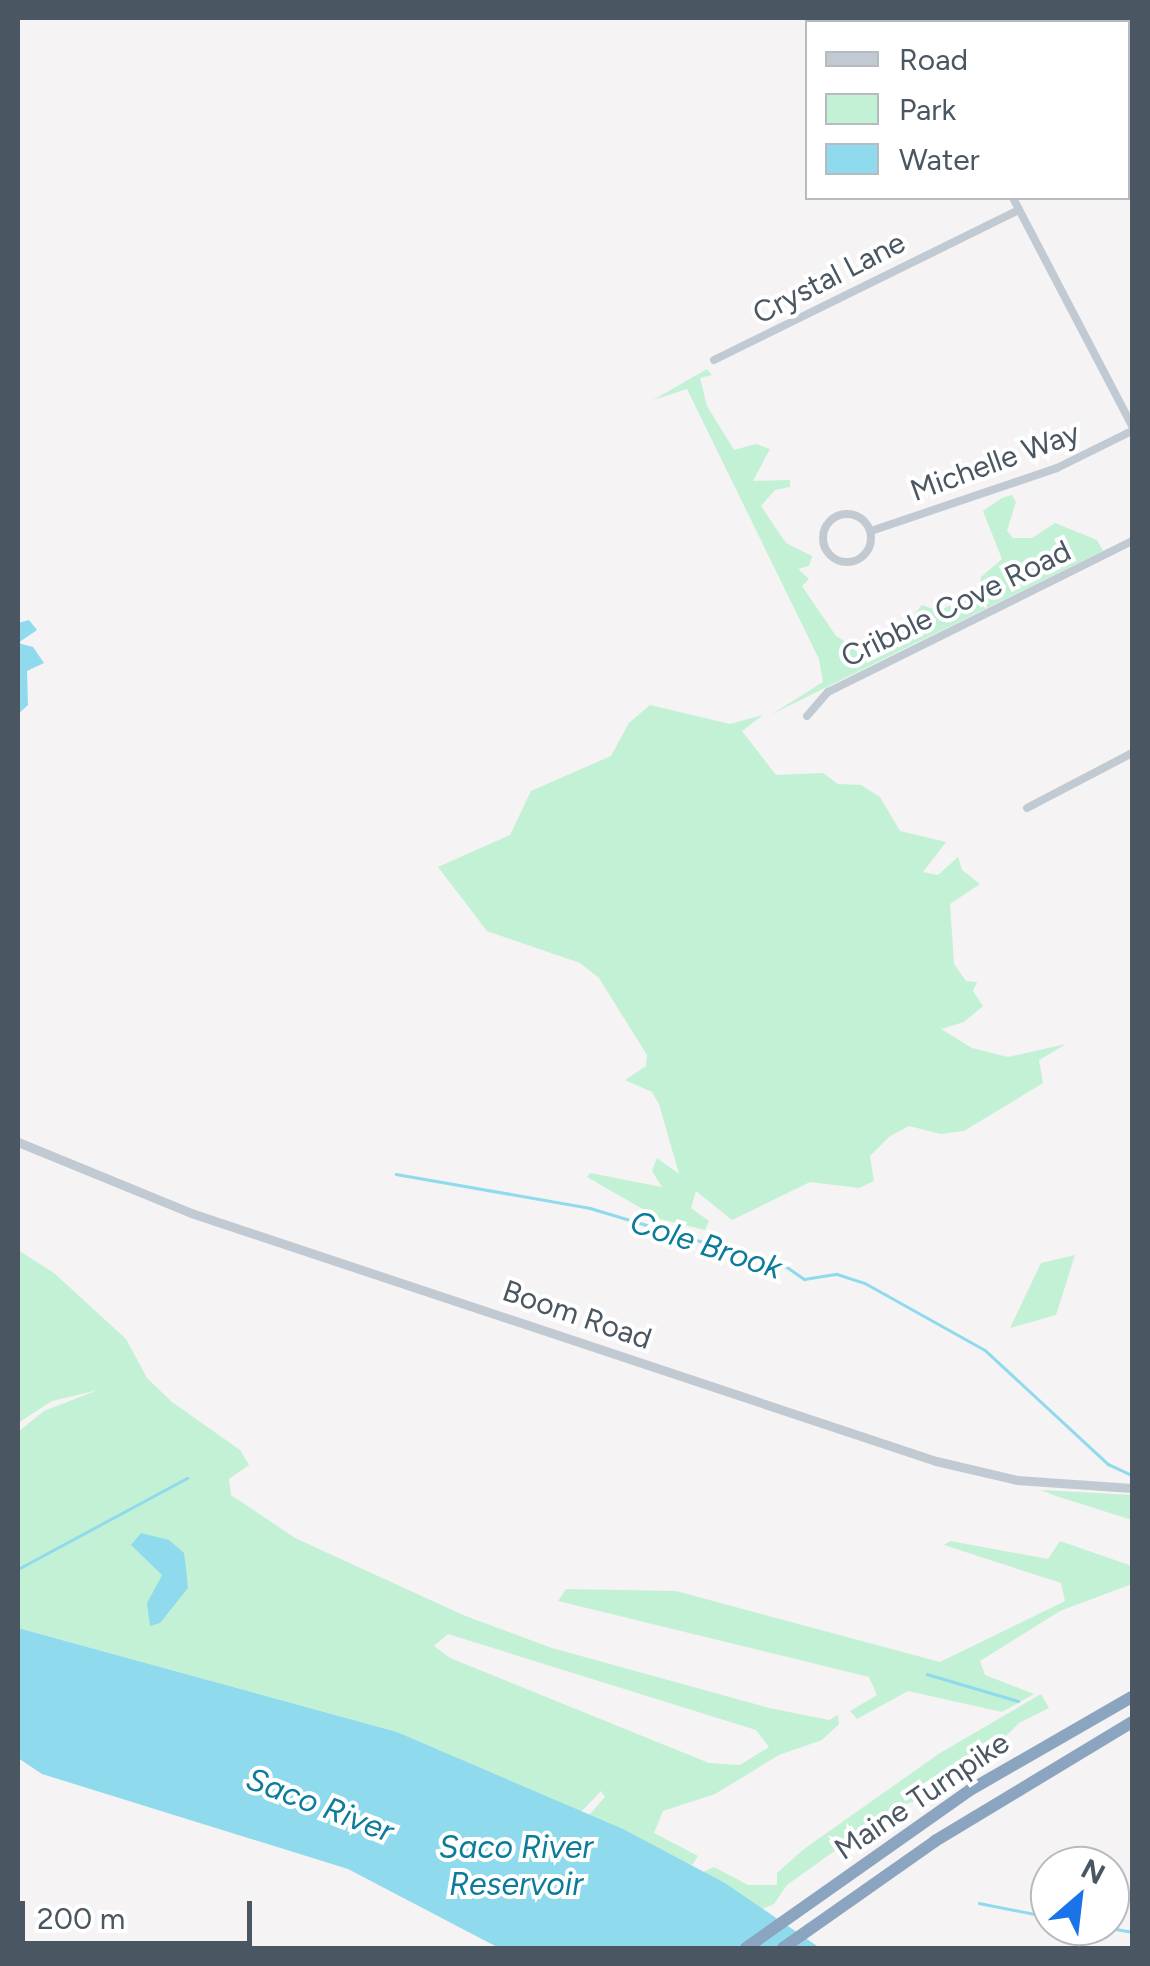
<!DOCTYPE html>
<html>
<head>
<meta charset="utf-8">
<style>
  body { margin:0 }
  #map { position:relative; width:1150px; height:1966px; overflow:hidden; background:#f5f3f3; font-family:Figtree,sans-serif }
  div>[style] { position:absolute }
  .green>* { inset:0; background:#c3f1d5 }
  .water>* { inset:0; background:#90daee }
  .stream>* { height:2.5px; margin:-1.25px; padding:0 1.25px; transform-origin:1.25px; border-radius:1.25px; background:#90daee }
  .minor>* { height:8px; margin:-4px; padding:0 4px; transform-origin:4px; border-radius:4px; background:#c1cad2 }
  .minor>.ring { margin:-4px; padding:0; box-sizing:content-box; background:none; border:8px solid #c1cad2; border-radius:50% }
  .tertiary>* { height:9px; margin:-4.5px; padding:0 4.5px; transform-origin:4.5px; border-radius:4.5px; background:#c1cad2 }
  .motorway>* { height:12px; margin:-6px; padding:0 6px; transform-origin:6px; border-radius:6px; background:#8ba5c1 }
  span { translate:-50% -50%; white-space:nowrap; text-align:center; line-height:1.15; -webkit-text-stroke:8px #fff; paint-order:stroke }
  .street-label { font-size:30px; color:#4a5661 }
  .water-label { font-size:32px; color:#0c7c9b; font-style:italic }
  .frame { position:absolute; inset:0; border:20px solid #4a5661; pointer-events:none }
  .legend { position:absolute; left:805px; top:20px; width:325px; height:180px; box-sizing:border-box; background:#fff; border:2px solid #b7bbc0; margin:0; padding:12px 18px; list-style:none; font-size:30px; color:#4a5661 }
  .legend li { display:flex; align-items:center; gap:20px; height:50px }
  .legend b { width:50px; border:2px solid #b7bbc0 }
  .north { position:absolute; left:1030px; top:1846px; width:100px; height:100px; box-sizing:border-box; background:#fff; border:2px solid #b7bbc0; border-radius:50%; rotate:28deg; font-size:28px; font-weight:700; line-height:40px; text-align:center; color:#4a5661 }
  .north::after { content:''; display:block; margin:auto; width:35px; height:45px; background:#1a73e8; clip-path:polygon(50% 0,100% 100%,50% 72%,0 100%) }
  .scale { position:absolute; left:20px; top:1901px; width:232px; height:45px; box-sizing:border-box; border:5px solid #4a5661; border-top:0; padding-left:12px; font-size:30px; line-height:35px; white-space:nowrap; color:#4a5661; -webkit-text-stroke:8px #fff; paint-order:stroke }
</style>
</head>
<body>
<div id="map">
  <div class="green">
    <i style="clip-path:polygon(707px 369px,712px 375px,700px 378px,707px 406px,734px 450px,756px 444px,770px 449px,753px 481px,790px 480px,790px 487px,775px 490px,761px 506px,786px 543px,812px 556px,809px 566px,798px 569px,809px 579px,802px 586px,836px 636px,852px 646px,903px 629px,922px 605px,938px 611px,980px 592px,981px 577px,1002px 559px,983px 511px,1002px 498px,1012px 495px,1016px 502px,1007px 531px,1013px 538px,1032px 538px,1055px 523px,1097px 540px,1103px 551px,772px 714px,823px 682px,819px 659px,687px 389px,653px 400px)"></i>
    <i style="clip-path:polygon(650px 705px,730px 724px,763px 715px,742px 731px,776px 775px,823px 773px,838px 784px,861px 785px,880px 797px,900px 831px,946px 842px,923px 872px,938px 875px,958px 857px,962px 870px,980px 884px,950px 904px,954px 964px,966px 981px,977px 982px,973px 991px,983px 1006px,964px 1022px,941px 1029px,972px 1048px,1008px 1057px,1066px 1044px,1039px 1060px,1043px 1083px,964px 1131px,941px 1134px,909px 1126px,890px 1136px,870px 1156px,874px 1181px,859px 1188px,810px 1182px,732px 1220px,696px 1191px,691px 1208px,709px 1221px,705px 1230px,660px 1219px,587px 1177px,590px 1173px,662px 1187px,652px 1171px,657px 1158px,679px 1174px,659px 1104px,652px 1092px,625px 1080px,646px 1066px,647px 1055px,599px 978px,580px 963px,487px 931px,438px 867px,510px 835px,531px 791px,611px 756px,629px 723px)"></i>
    <i style="clip-path:polygon(evenodd,18px 1250px,54px 1273px,126px 1339px,147px 1378px,172px 1402px,240px 1450px,249px 1465px,229px 1479px,231px 1495px,295px 1538px,463px 1615px,552px 1648px,769px 1708px,829px 1720px,838px 1715px,839px 1724px,822px 1740px,779px 1755px,715px 1794px,663px 1811px,654px 1833px,698px 1856px,692px 1865px,589px 1815px,605px 1797px,601px 1791px,581px 1812px,397px 1732px,18px 1628px,18px 1432px,44px 1411px,98px 1390px,52px 1401px,18px 1423px,18px 1250px,184px 1553px,188px 1588px,147px 1604px,162px 1575px,156px 1567px,184px 1553px,18px 1250px,448px 1634px,756px 1730px,769px 1747px,740px 1765px,709px 1763px,450px 1658px,434px 1646px,448px 1634px)"></i>
    <i style="clip-path:polygon(1075px 1255px,1056px 1315px,1010px 1328px,1041px 1263px)"></i>
    <i style="clip-path:polygon(1041px 1490px,1132px 1495px,1132px 1520px,1053px 1495px)"></i>
    <i style="clip-path:polygon(950px 1541px,1048px 1559px,1060px 1541px,1132px 1566px,1132px 1584px,1060px 1611px,980px 1661px,985px 1675px,1034px 1694px,1002px 1712px,908px 1691px,857px 1719px,850px 1711px,877px 1695px,869px 1677px,558px 1601px,566px 1589px,676px 1591px,940px 1662px,1065px 1601px,1061px 1583px,944px 1545px)"></i>
    <i style="clip-path:polygon(1041px 1694px,1049px 1708px,1019px 1723px,993px 1749px,949px 1768px,916px 1801px,896px 1807px,787px 1885px,774px 1904px,762px 1909px,703px 1872px,714px 1867px,748px 1885px,777px 1885px,777px 1873px,804px 1849px,940px 1753px)"></i>
  </div>
  <div class="water">
    <i style="clip-path:polygon(29px 620px,37px 630px,18px 643px,33px 647px,44px 663px,27px 671px,28px 705px,18px 714px,18px 623px)"></i>
    <i style="clip-path:polygon(141px 1533px,169px 1540px,184px 1553px,186px 1567px,188px 1588px,160px 1623px,150px 1626px,147px 1603px,162px 1575px,131px 1545px)"></i>
    <i style="clip-path:polygon(18px 1628px,397px 1732px,623px 1829px,725px 1883px,820px 1948px,499px 1948px,348px 1869px,42px 1774px,18px 1758px)"></i>
  </div>
  <div class="stream">
    <i style="left:396px;top:1174px;width:197px;rotate:9.9deg"></i>
    <i style="left:590px;top:1208px;width:206px;rotate:16.7deg"></i>
    <i style="left:787px;top:1267px;width:21px;rotate:35deg"></i>
    <i style="left:804px;top:1279px;width:33px;rotate:-9deg"></i>
    <i style="left:837px;top:1274px;width:29px;rotate:18deg"></i>
    <i style="left:865px;top:1283px;width:137px;rotate:29.2deg"></i>
    <i style="left:985px;top:1350px;width:168px;rotate:42.8deg"></i>
    <i style="left:1108px;top:1464px;width:26px;rotate:25deg"></i>
    <i style="left:18px;top:1569px;width:192px;rotate:-28.3deg"></i>
    <i style="left:927px;top:1674px;width:95px;rotate:16.5deg"></i>
    <i style="left:979px;top:1903px;width:72px;rotate:11.2deg"></i>
    <i style="left:1099px;top:1926px;width:34px;rotate:10deg"></i>
  </div>
  <div class="minor">
    <i style="left:924px;top:18px;width:4px;rotate:63deg"></i>
    <i style="left:1013px;top:198px;width:257px;rotate:62.4deg"></i>
    <i style="left:714px;top:360px;width:340px;rotate:-26.2deg"></i>
    <i class="ring" style="left:823px;top:514px;width:40px;height:40px"></i>
    <i style="left:871px;top:531px;width:196px;rotate:-18.7deg"></i>
    <i style="left:1057px;top:468px;width:84px;rotate:-26.3deg"></i>
    <i style="left:807px;top:716px;width:32px;rotate:-49deg"></i>
    <i style="left:828px;top:692px;width:339px;rotate:-26.4deg"></i>
    <i style="left:1027px;top:808px;width:119px;rotate:-27.6deg"></i>
    <i style="left:18px;top:1946px;width:4px;rotate:34deg"></i>
  </div>
  <div class="tertiary">
    <i style="left:18px;top:1142px;width:187px;rotate:22.3deg"></i>
    <i style="left:191px;top:1213px;width:785px;rotate:18.41deg"></i>
    <i style="left:936px;top:1461px;width:83px;rotate:13.2deg"></i>
    <i style="left:1017px;top:1480px;width:115px;rotate:4deg"></i>
  </div>
  <div class="motorway">
    <i style="left:746px;top:1948px;width:274px;rotate:-35.2deg"></i>
    <i style="left:970px;top:1790px;width:187px;rotate:-29.9deg"></i>
    <i style="left:783px;top:1948px;width:186px;rotate:-35.1deg"></i>
    <i style="left:935px;top:1841px;width:230px;rotate:-31.1deg"></i>
  </div>
  <div class="street-label">
    <span style="left:829px;top:278px;rotate:-27deg">Crystal Lane</span>
    <span style="left:995px;top:462px;rotate:-20deg">Michelle Way</span>
    <span style="left:956px;top:604px;rotate:-26deg">Cribble Cove Road</span>
    <span style="left:577px;top:1315px;rotate:19deg">Boom Road</span>
    <span style="left:922px;top:1796px;rotate:-34deg">Maine Turnpike</span>
  </div>
  <div class="water-label">
    <span style="left:706px;top:1245px;rotate:18deg">Cole Brook</span>
    <span style="left:320px;top:1805px;rotate:21deg">Saco River</span>
    <span style="left:516px;top:1866px">Saco River<br>Reservoir</span>
  </div>
  <div class="frame"></div>
  <ul class="legend">
  <li><b style="height:12px;background:#c1cad2"></b>Road</li>
  <li><b style="height:28px;background:#c3f1d5"></b>Park</li>
  <li><b style="height:28px;background:#90daee"></b>Water</li>
  </ul>
  <div class="north">N</div>
  <div class="scale">200 m</div>
</div>
</body>
</html>
